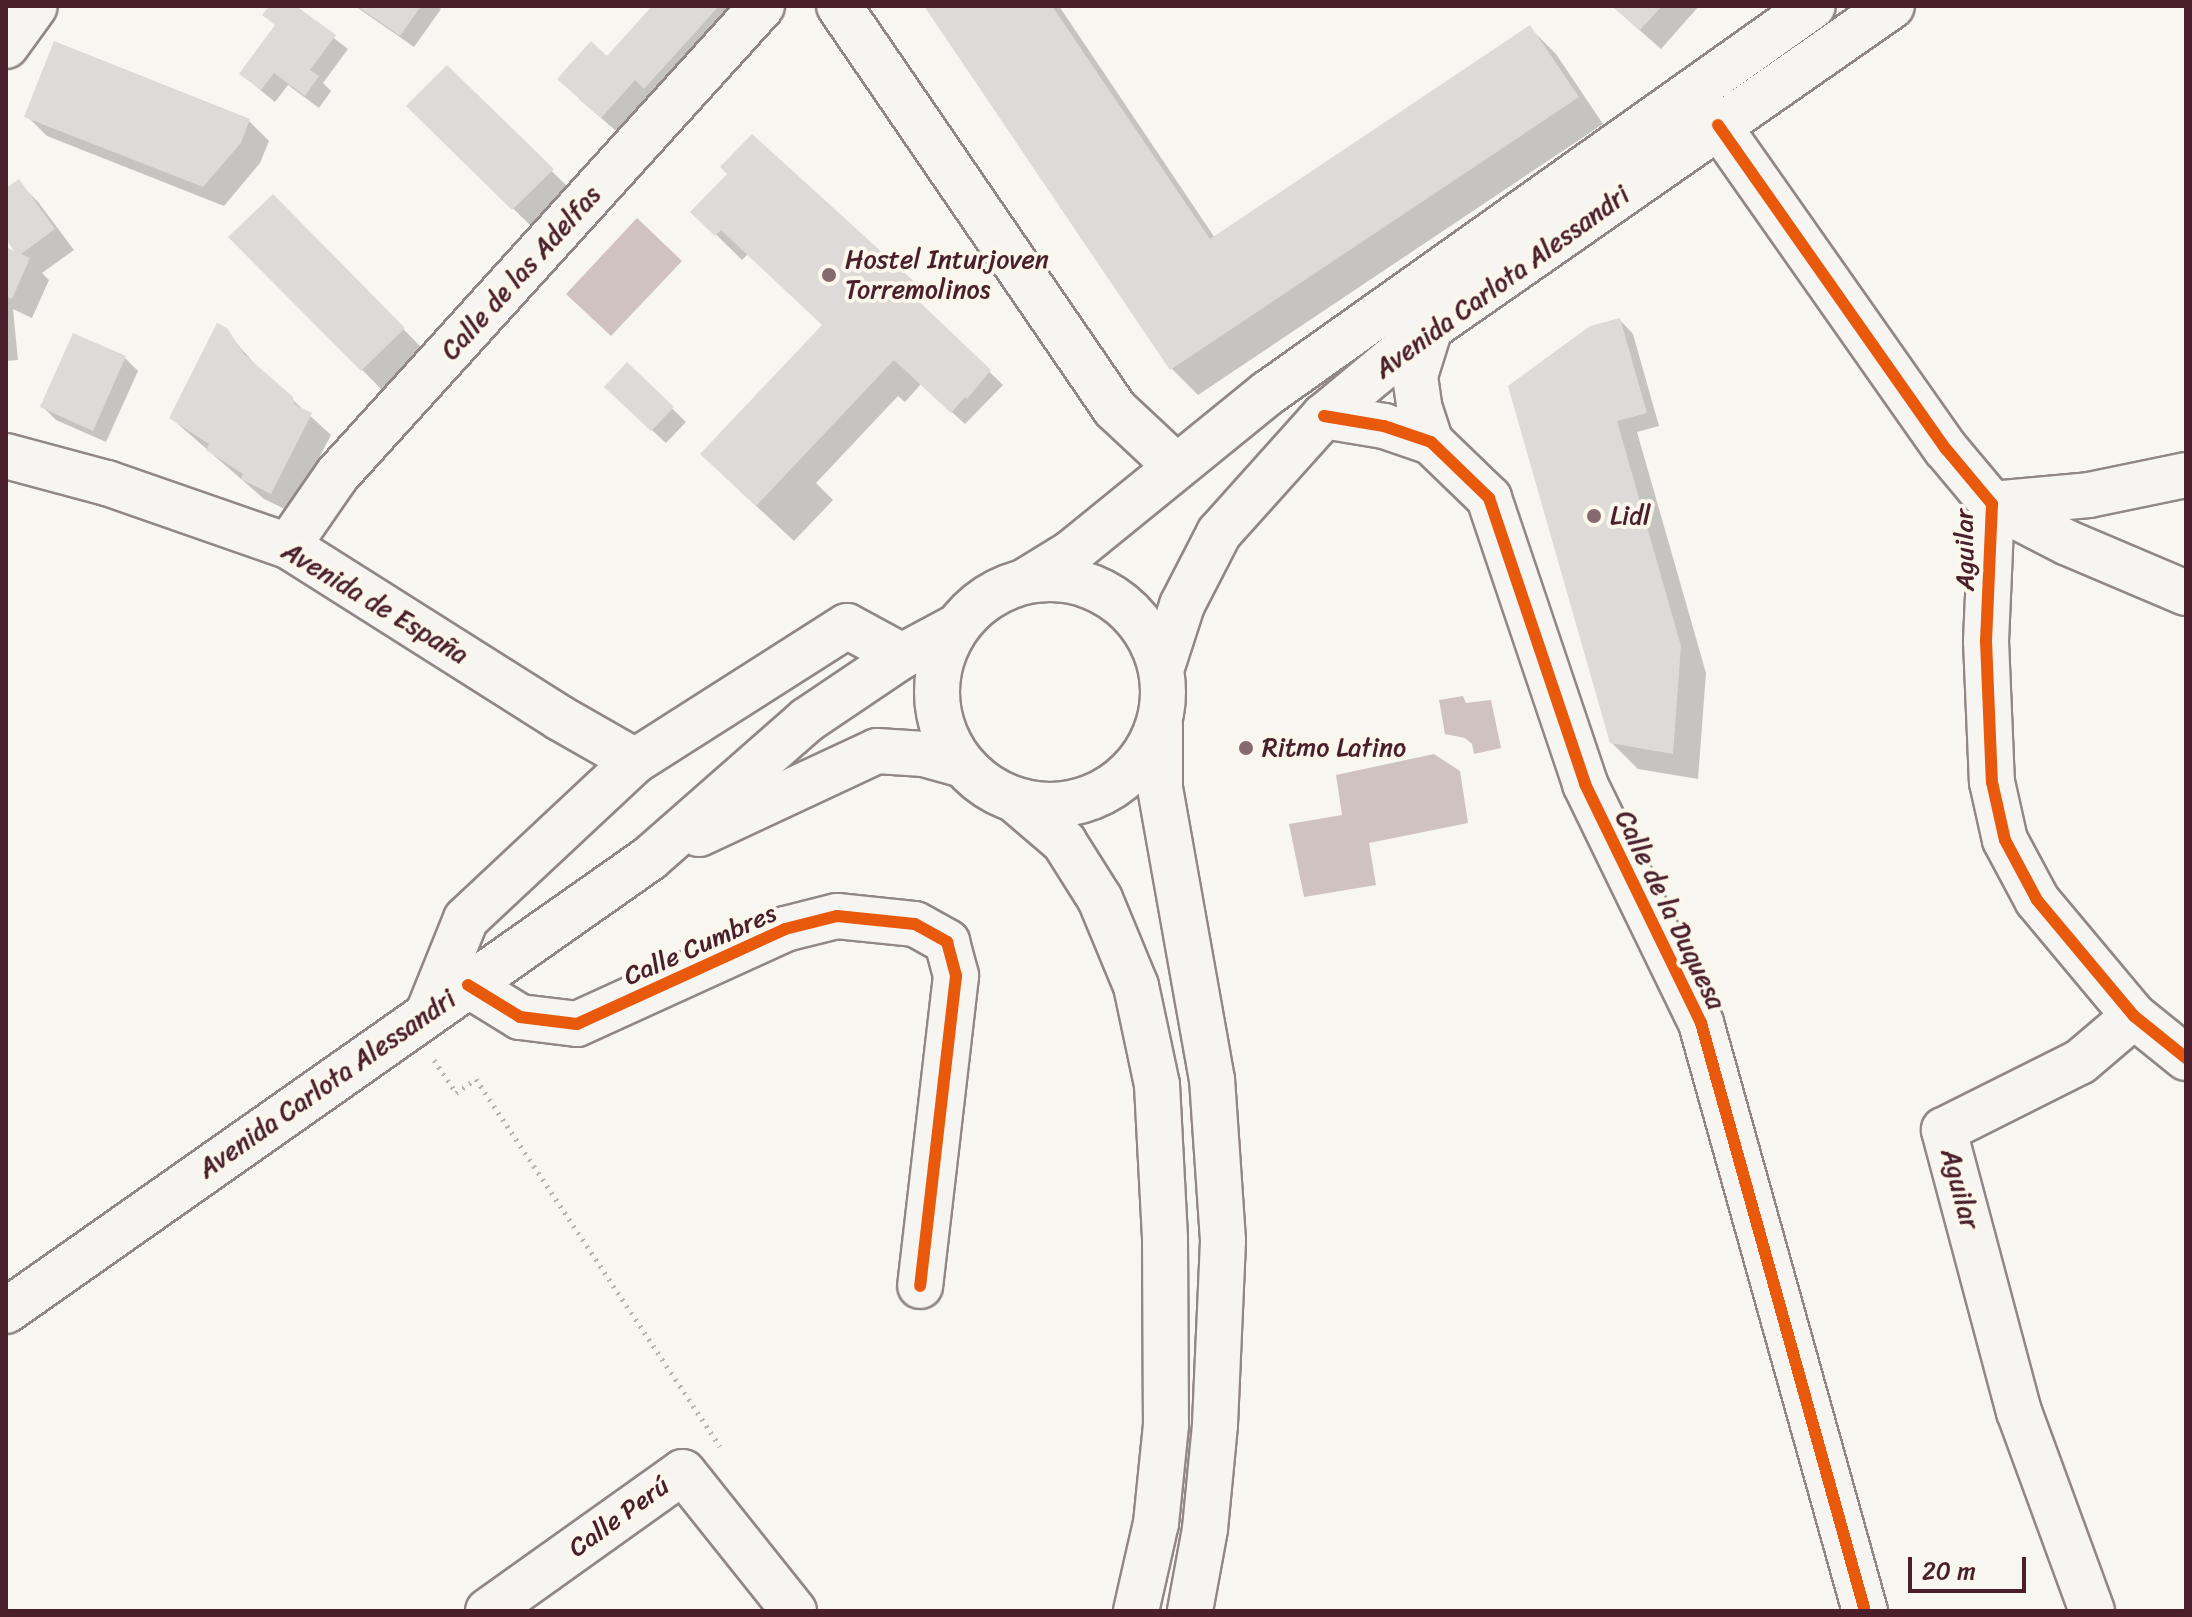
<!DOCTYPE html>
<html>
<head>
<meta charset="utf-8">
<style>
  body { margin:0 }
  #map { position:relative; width:2192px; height:1617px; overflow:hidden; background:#f8f6f0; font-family:Sriracha,sans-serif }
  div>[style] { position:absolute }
  .water>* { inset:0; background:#d0c3bf }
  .shadow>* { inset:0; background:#0003 }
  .building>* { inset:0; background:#dedad7 }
  .path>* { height:5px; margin-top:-2.5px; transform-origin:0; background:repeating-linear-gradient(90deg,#b8b3b1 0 2px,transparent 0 8px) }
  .roads { filter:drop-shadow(2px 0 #918787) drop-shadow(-2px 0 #918787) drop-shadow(0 2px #918787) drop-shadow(0 -2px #918787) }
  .street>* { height:44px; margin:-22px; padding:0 22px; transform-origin:22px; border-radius:22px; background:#f6f5f1 }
  .secondary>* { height:44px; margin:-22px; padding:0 22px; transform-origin:22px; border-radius:22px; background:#f6f5f1 }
  .primary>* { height:44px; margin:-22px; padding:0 22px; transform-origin:22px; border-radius:22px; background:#f6f5f1 }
  .primary>.ring { margin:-22px; padding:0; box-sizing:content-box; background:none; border:44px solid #f6f5f1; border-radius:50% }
  .cycleway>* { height:12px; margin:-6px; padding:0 6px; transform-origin:6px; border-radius:6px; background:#e8590c }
  .dots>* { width:22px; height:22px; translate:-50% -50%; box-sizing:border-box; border:4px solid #fbf7ec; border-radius:50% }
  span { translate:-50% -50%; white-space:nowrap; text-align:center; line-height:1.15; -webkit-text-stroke:8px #fbf7ec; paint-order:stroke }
  .poi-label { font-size:26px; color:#4a1f2b }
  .left { translate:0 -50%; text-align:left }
  .street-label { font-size:26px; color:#4a1f2b }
  .frame { position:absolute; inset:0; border:8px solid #4a1f2b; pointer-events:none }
  .scale { position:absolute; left:1908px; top:1557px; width:118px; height:36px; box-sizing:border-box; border:4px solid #4a1f2b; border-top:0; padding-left:10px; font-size:24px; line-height:28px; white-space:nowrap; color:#4a1f2b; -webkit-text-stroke:6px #fbf7ec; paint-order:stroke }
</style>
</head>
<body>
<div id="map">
  <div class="water">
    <i style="clip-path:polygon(637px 218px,682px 261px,611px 336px,566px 294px)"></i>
    <i style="clip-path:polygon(1463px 696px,1466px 703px,1491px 700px,1501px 748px,1474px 754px,1472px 744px,1465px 738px,1445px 734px,1439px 700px)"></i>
    <i style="clip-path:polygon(1434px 754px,1460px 771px,1468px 823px,1369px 843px,1376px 885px,1304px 897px,1289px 824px,1342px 815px,1336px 775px)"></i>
  </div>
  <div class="shadow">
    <i style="clip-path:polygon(271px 6px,292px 6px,348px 49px,323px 83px,331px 91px,319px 108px,288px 85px,275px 102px,241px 74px,276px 26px)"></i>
    <i style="clip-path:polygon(355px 6px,438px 6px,441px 9px,414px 47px)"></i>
    <i style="clip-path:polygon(655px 6px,756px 6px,622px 136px,579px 99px,608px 59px)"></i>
    <i style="clip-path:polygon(926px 6px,1059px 6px,1215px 238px,1530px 28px,1556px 54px,1603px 124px,1198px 395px,1172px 369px)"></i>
    <i style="clip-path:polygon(1612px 6px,1699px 6px,1661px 49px)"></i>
    <i style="clip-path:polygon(447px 68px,572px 191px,534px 229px,409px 106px)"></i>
    <i style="clip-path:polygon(27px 116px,249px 121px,269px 141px,260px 163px,224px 206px,47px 136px)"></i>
    <i style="clip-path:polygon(18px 182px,38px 202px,74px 250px,42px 273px,49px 280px,32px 318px,13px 309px,18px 360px,6px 361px,6px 249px,20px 256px,6px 236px,6px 190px)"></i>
    <i style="clip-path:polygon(272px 196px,423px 349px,382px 390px,231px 237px)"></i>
    <i style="clip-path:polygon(693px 212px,915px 285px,921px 291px,914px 299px,1003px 385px,965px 424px,921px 384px,905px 402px,898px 396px,816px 483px,833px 500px,794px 541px,740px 491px,824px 326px,748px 254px,742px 260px)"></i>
    <i style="clip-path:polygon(1620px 320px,1633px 334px,1659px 426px,1637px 432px,1706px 673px,1698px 779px,1638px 769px,1611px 742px,1593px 328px)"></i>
    <i style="clip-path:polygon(225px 330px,259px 369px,331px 435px,291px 512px,264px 499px,171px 418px)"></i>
    <i style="clip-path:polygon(125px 358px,138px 371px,106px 442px,56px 420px,43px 407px)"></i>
    <i style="clip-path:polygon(627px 365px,686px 422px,666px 443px,619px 400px)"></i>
  </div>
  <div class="building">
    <i style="clip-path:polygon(269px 6px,296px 6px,336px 35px,310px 70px,319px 76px,305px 96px,274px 73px,261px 90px,239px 74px,275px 25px,262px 15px)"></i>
    <i style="clip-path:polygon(357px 6px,421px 6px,400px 36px)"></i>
    <i style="clip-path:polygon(652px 6px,719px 6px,644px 89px,635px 80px,601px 118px,557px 79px,591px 41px,607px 56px)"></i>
    <i style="clip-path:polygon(924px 6px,1052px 6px,1210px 239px,1530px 25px,1579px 97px,1170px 370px)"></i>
    <i style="clip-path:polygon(1612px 6px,1662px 6px,1640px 30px)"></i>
    <i style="clip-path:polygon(54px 41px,250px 119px,241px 143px,203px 187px,24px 117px)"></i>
    <i style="clip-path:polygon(447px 65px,554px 169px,512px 210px,406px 106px)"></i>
    <i style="clip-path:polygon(752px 134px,917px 284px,909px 292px,991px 370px,967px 399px,965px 397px,951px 413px,894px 360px,756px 506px,700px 454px,822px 325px,721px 230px,715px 236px,690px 212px,727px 174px,720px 167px)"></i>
    <i style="clip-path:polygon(19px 179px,55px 229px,21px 254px,30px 258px,12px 299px,6px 297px,6px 247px,14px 251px,6px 239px,6px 188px)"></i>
    <i style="clip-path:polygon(273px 194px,405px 328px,361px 371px,228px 237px)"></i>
    <i style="clip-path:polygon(1620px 318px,1647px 413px,1617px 421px,1681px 646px,1673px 754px,1610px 743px,1508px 386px,1590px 326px)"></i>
    <i style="clip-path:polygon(217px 323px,227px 328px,244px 354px,293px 397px,294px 404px,312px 413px,271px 494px,241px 479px,243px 474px,206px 450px,209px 444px,169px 418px)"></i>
    <i style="clip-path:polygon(73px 333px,126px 356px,93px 431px,40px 407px)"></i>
    <i style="clip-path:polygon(627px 362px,674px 407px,651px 431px,604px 387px)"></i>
  </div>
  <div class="path">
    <i style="left:434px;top:1060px;width:40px;rotate:56deg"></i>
    <i style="left:456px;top:1093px;width:24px;rotate:-35deg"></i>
    <i style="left:476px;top:1079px;width:441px;rotate:56.4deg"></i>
  </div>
  <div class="roads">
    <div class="street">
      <i style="left:839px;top:6px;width:488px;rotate:55.6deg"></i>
      <i style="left:1115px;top:409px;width:83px;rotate:43.1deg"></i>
      <i style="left:6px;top:46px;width:49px;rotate:-54.1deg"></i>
      <i style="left:1718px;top:125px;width:396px;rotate:54.9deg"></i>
      <i style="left:1946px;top:449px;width:72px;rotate:50.1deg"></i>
      <i style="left:1992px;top:504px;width:137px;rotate:92.5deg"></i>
      <i style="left:1986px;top:641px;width:141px;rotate:87.6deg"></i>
      <i style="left:1992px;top:782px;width:59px;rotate:77.4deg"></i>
      <i style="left:2005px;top:840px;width:68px;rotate:61.9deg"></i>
      <i style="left:2037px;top:900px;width:151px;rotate:50.1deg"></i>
      <i style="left:2134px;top:1016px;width:67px;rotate:38.9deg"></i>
      <i style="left:1430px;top:328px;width:50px;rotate:107.4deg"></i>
      <i style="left:1415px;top:376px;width:30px;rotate:82deg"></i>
      <i style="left:1419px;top:406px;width:38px;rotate:72deg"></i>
      <i style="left:1324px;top:416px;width:61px;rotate:9.5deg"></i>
      <i style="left:1384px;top:426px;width:50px;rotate:18.8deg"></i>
      <i style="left:1431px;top:442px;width:81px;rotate:44deg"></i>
      <i style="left:1489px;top:498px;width:302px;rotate:71.4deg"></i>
      <i style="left:1585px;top:784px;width:266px;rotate:64.1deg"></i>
      <i style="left:1701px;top:1023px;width:610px;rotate:74.42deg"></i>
      <i style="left:6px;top:456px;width:105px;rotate:15deg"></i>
      <i style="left:107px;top:483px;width:192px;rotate:19.2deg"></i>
      <i style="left:288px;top:546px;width:322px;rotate:32.3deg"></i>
      <i style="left:560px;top:718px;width:86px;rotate:29.8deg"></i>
      <i style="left:1992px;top:504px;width:85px;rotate:27.2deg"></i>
      <i style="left:2068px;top:543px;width:128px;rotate:23deg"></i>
      <i style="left:1992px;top:504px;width:97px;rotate:-5.3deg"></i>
      <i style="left:2089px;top:495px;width:99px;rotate:-11.7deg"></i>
      <i style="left:288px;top:546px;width:86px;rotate:-55.4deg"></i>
      <i style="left:337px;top:475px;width:633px;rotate:-47.82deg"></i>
      <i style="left:468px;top:985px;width:61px;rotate:31.6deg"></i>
      <i style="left:520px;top:1017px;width:57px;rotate:7deg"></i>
      <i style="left:577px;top:1024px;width:229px;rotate:-24.5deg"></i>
      <i style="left:785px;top:929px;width:54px;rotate:-14deg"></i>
      <i style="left:837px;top:916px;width:78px;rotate:5.9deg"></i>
      <i style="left:915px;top:924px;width:37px;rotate:29deg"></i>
      <i style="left:947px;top:942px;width:35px;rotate:75deg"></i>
      <i style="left:956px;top:976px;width:312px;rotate:96.6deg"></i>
      <i style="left:428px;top:1013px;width:101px;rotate:-68deg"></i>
      <i style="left:466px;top:919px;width:231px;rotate:-43.1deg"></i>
      <i style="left:635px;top:761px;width:251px;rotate:-32.5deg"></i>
      <i style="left:847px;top:626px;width:63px;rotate:28.6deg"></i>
      <i style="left:488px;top:1611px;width:239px;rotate:-35.5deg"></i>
      <i style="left:683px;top:1472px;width:178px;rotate:51.4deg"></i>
      <i style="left:2092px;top:1611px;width:212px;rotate:-110.1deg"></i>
      <i style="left:2019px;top:1412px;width:292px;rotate:-104.9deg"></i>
      <i style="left:1944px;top:1130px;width:152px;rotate:-26.6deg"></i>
      <i style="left:2080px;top:1062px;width:71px;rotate:-40.4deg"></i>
    </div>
    <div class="secondary">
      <i style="left:699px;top:834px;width:196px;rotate:-25deg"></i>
      <i style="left:877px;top:751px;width:47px;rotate:3.7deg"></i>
      <i style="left:924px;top:754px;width:41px;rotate:15.8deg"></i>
      <i style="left:6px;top:1311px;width:787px;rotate:-35.12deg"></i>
      <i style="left:650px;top:858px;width:209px;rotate:-41.3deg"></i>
      <i style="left:807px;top:720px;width:115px;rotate:-34deg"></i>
      <i style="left:902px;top:656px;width:61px;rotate:-28.2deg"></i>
    </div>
    <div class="primary">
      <i class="ring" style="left:937px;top:579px;width:182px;height:182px"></i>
      <i style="left:1027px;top:580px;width:52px;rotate:-31.5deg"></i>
      <i style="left:1071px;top:553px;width:254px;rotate:-39.1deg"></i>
      <i style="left:1268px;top:393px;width:668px;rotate:-35.38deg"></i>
      <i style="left:1162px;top:667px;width:65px;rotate:-72.1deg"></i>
      <i style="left:1182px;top:605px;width:81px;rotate:-62.8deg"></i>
      <i style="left:1219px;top:533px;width:157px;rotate:-48.1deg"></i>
      <i style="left:1324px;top:416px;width:138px;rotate:-39.7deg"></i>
      <i style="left:1430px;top:328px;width:563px;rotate:-34.88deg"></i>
      <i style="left:1160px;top:725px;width:63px;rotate:90deg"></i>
      <i style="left:1160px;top:788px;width:296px;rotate:79.9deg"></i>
      <i style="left:1212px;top:1079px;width:162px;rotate:86.1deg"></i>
      <i style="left:1223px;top:1241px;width:184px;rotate:92.5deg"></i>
      <i style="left:1215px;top:1425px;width:104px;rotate:95.5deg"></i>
      <i style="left:1205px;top:1529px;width:83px;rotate:100.4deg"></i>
      <i style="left:1015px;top:800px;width:65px;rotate:40.6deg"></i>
      <i style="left:1064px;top:842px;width:67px;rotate:57.7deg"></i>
      <i style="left:1100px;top:899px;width:94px;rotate:67.5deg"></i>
      <i style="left:1136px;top:986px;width:101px;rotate:78deg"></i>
      <i style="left:1157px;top:1085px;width:153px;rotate:87deg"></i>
      <i style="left:1165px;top:1238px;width:187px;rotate:89.7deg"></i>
      <i style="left:1166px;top:1425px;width:99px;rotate:95.8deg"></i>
      <i style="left:1156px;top:1523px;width:90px;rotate:102.8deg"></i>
    </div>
  </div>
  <div class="cycleway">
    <i style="left:1718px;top:125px;width:396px;rotate:54.9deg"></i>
    <i style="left:1946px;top:449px;width:72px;rotate:50.1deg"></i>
    <i style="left:1992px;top:504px;width:137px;rotate:92.5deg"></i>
    <i style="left:1986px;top:641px;width:141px;rotate:87.6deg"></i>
    <i style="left:1992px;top:782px;width:59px;rotate:77.4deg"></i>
    <i style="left:2005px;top:840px;width:68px;rotate:61.9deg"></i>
    <i style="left:2037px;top:900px;width:151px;rotate:50.1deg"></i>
    <i style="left:2134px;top:1016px;width:67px;rotate:38.9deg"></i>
    <i style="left:1324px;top:416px;width:61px;rotate:9.5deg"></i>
    <i style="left:1384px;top:426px;width:50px;rotate:18.8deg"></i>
    <i style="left:1431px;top:442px;width:81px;rotate:44deg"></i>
    <i style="left:1489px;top:498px;width:302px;rotate:71.4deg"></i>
    <i style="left:1585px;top:784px;width:266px;rotate:64.1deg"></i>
    <i style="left:1701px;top:1023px;width:610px;rotate:74.42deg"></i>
    <i style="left:468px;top:985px;width:61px;rotate:31.6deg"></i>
    <i style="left:520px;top:1017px;width:57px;rotate:7deg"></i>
    <i style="left:577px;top:1024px;width:229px;rotate:-24.5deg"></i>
    <i style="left:785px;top:929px;width:54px;rotate:-14deg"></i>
    <i style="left:837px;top:916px;width:78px;rotate:5.9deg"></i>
    <i style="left:915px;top:924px;width:37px;rotate:29deg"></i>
    <i style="left:947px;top:942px;width:35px;rotate:75deg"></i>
    <i style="left:956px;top:976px;width:312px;rotate:96.6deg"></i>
  </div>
  <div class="dots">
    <i style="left:829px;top:275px;background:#876a70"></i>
    <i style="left:1594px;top:516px;background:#876a70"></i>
    <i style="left:1246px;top:748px;background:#876a70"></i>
  </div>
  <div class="poi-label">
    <span class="left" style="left:845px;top:275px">Hostel Inturjoven<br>Torremolinos</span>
    <span class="left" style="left:1610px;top:516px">Lidl</span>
    <span class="left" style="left:1262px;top:748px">Ritmo Latino</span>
  </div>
  <div class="street-label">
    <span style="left:521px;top:273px;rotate:-48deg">Calle de las Adelfas</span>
    <span style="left:1502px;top:282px;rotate:-36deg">Avenida Carlota Alessandri</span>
    <span style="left:1965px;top:550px;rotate:-91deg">Aguilar</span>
    <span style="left:375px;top:603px;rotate:31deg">Avenida de España</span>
    <span style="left:1670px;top:910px;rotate:64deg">Calle de la Duquesa</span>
    <span style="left:700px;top:945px;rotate:-24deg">Calle Cumbres</span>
    <span style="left:327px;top:1084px;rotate:-35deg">Avenida Carlota Alessandri</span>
    <span style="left:1960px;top:1189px;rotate:75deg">Aguilar</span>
    <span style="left:619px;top:1517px;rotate:-36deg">Calle Perú</span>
  </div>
  <div class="frame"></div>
  <div class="scale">20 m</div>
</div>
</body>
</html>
